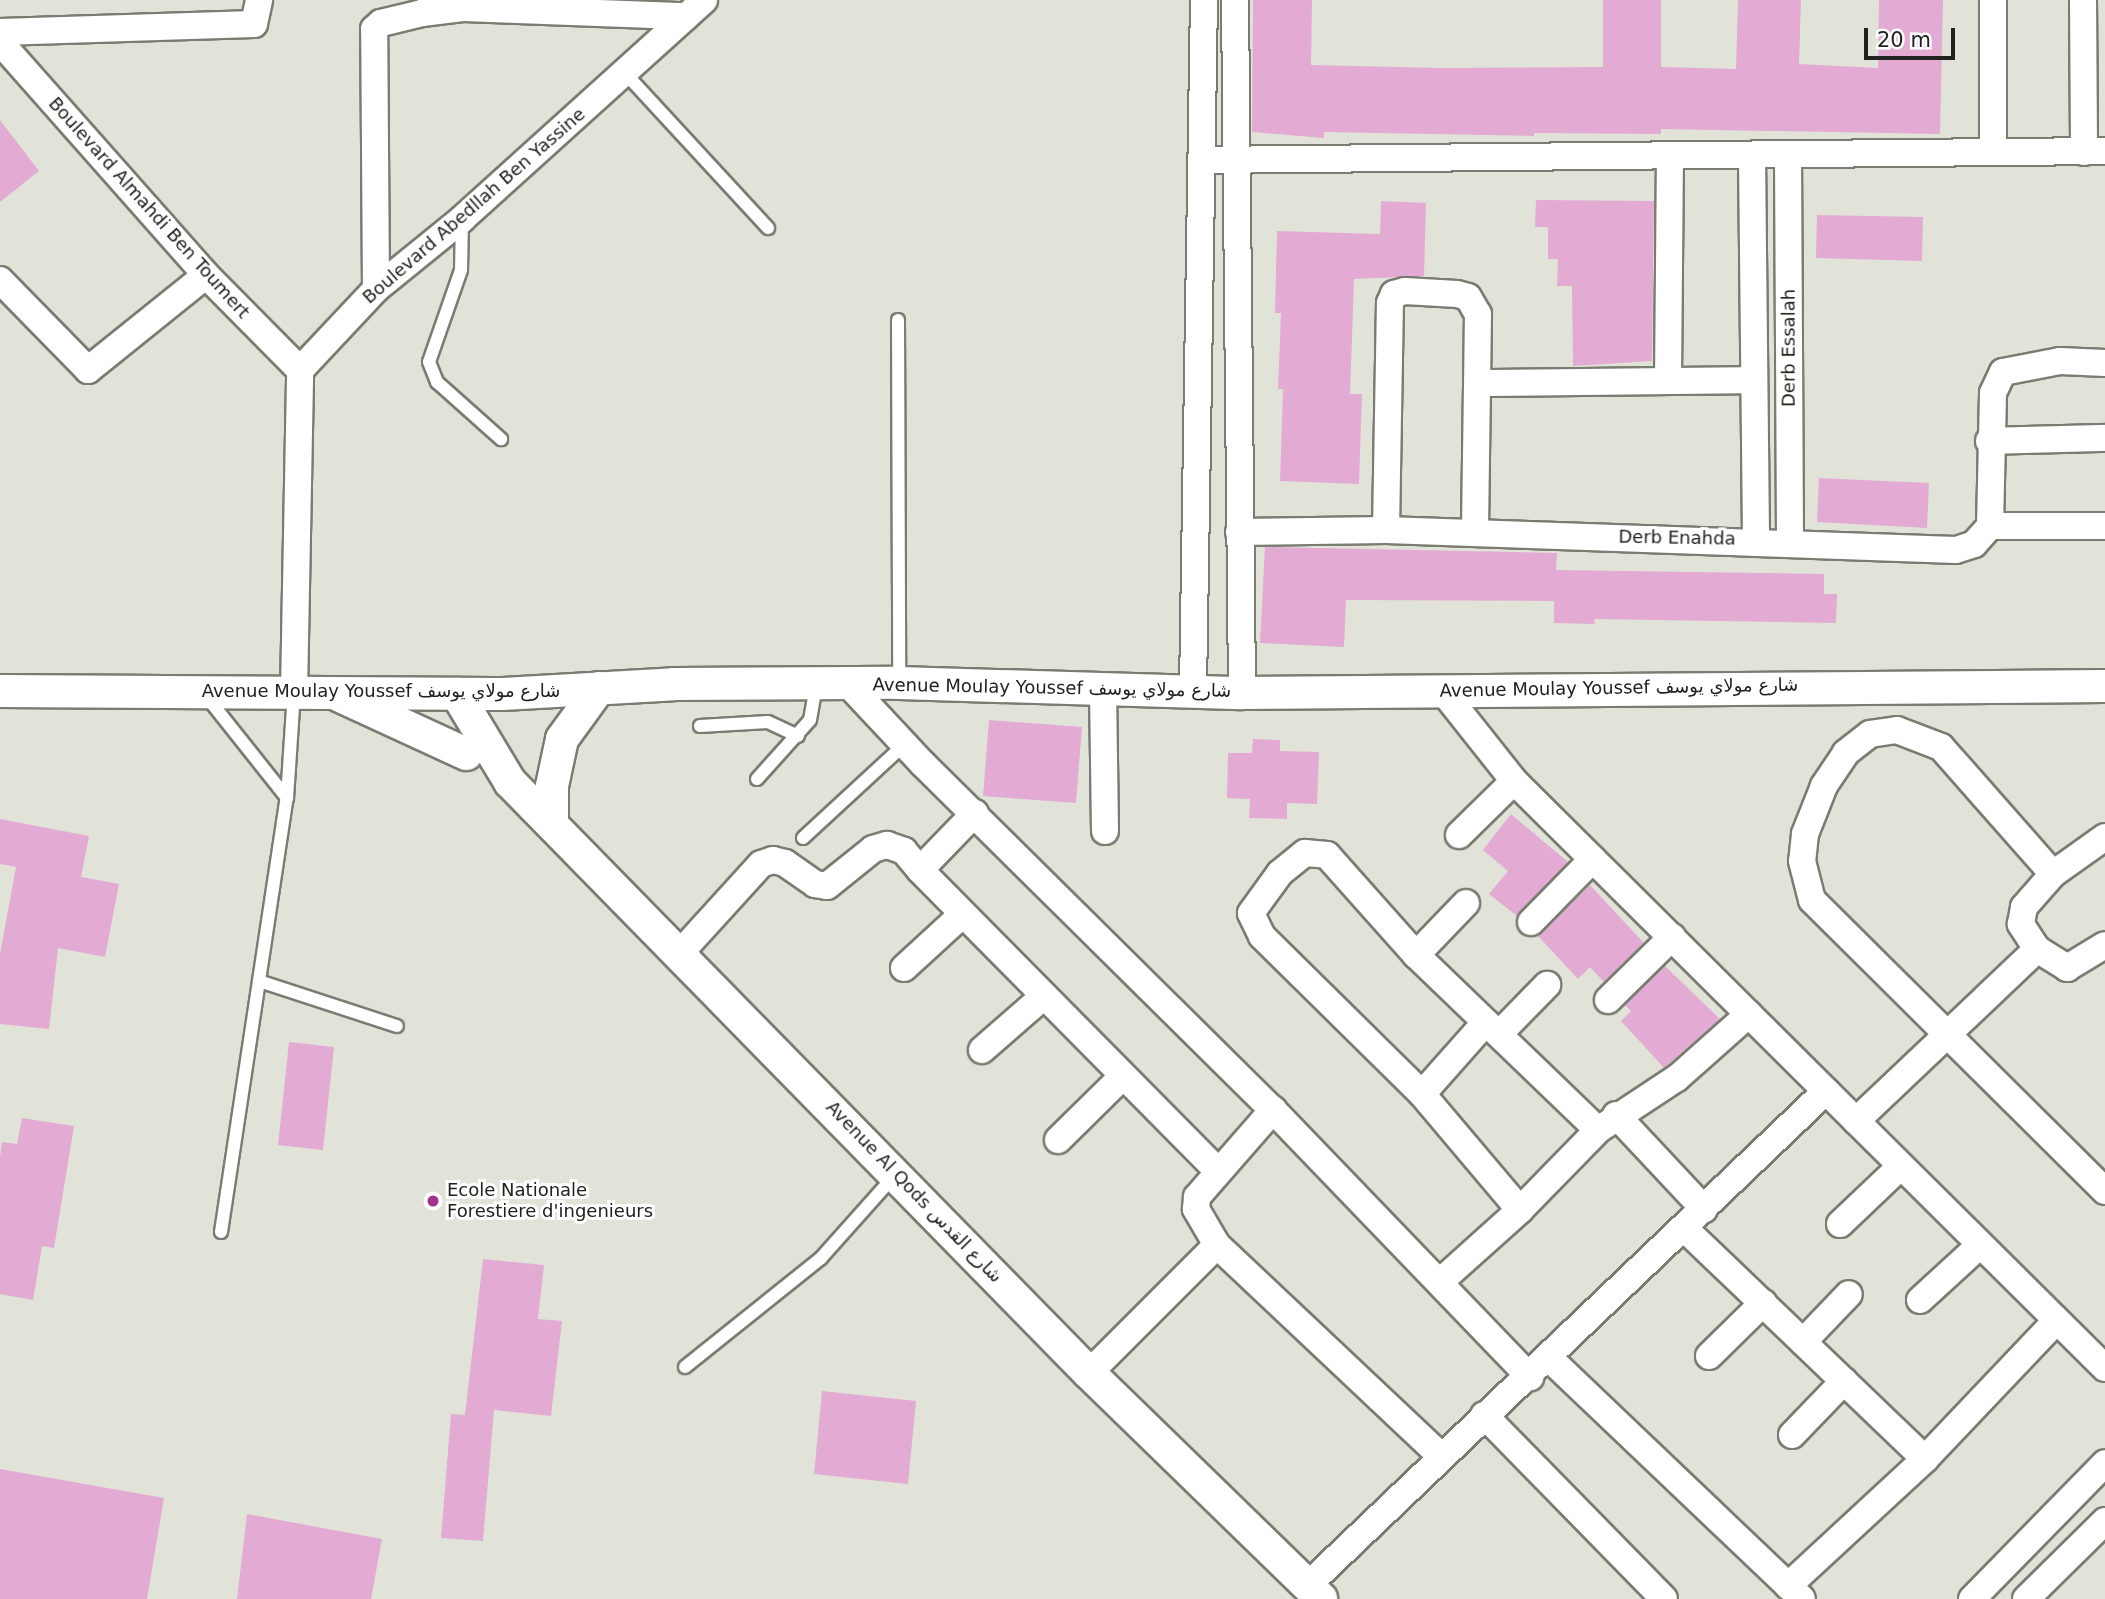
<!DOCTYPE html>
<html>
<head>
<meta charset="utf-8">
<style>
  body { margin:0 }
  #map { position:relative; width:2105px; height:1599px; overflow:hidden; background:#e1e3d9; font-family:"DejaVu Sans",Vazirmatn,sans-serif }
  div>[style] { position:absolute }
  .building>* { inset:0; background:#e3abd3 }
  .roads { filter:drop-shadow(2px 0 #7a7c72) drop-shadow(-2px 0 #7a7c72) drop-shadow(0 2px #7a7c72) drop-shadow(0 -2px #7a7c72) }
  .service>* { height:12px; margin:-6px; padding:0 6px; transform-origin:6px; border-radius:6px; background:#fff }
  .minor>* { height:26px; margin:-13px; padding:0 13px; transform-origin:13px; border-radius:13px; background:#fff }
  .tertiary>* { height:32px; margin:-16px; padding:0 16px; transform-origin:16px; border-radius:16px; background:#fff }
  .dots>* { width:19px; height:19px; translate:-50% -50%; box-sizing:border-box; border:4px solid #fff; border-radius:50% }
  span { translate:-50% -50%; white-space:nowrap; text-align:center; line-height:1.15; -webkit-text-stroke:6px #fff; paint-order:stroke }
  .street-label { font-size:18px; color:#21211e }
  .poi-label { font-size:18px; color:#21211e }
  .left { translate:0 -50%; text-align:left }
  .scale { position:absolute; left:1864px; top:28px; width:91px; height:32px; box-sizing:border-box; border:4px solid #21211e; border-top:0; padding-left:9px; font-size:21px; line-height:24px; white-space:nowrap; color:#21211e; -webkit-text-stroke:5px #fff; paint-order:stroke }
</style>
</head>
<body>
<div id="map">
  <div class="building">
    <i style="clip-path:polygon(1253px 0,1312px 0,1311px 65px,1441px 68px,1603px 67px,1603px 0,1661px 0,1661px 67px,1736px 69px,1738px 0,1801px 0,1799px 64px,1878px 68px,1879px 0,1943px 0,1940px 134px,1661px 129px,1661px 134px,1534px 133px,1534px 136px,1324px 132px,1324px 138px,1252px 132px)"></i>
    <i style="clip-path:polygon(0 120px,39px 171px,0 202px)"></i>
    <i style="clip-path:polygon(1536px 200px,1654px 201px,1652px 361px,1573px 366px,1572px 286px,1557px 286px,1558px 259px,1548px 259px,1548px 227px,1535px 227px)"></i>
    <i style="clip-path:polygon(1381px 201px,1426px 203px,1424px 276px,1354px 279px,1350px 394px,1362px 394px,1359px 484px,1280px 481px,1283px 389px,1278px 389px,1281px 313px,1275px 313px,1277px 231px,1380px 234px)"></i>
    <i style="clip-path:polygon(1817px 215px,1923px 217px,1922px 261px,1816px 258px)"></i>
    <i style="clip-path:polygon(1819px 478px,1929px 483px,1927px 528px,1817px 522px)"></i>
    <i style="clip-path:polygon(1265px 547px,1557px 553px,1556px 570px,1824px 574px,1824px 594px,1837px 594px,1836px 623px,1594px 619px,1595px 624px,1554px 623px,1554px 601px,1346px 600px,1344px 647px,1260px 643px)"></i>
    <i style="clip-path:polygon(989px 720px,1082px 727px,1076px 803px,983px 796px)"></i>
    <i style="clip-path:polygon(1253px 739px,1280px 740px,1280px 751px,1319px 752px,1317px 804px,1287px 803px,1287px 819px,1249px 818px,1250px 799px,1227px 798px,1228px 753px,1252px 753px)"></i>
    <i style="clip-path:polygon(1511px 814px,1568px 862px,1517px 916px,1489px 894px,1508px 871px,1483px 850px)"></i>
    <i style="clip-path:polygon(0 819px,89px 836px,81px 877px,119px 884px,105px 957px,58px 948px,49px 1029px,0 1024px,0 954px,16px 867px,0 864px)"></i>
    <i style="clip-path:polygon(1590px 885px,1644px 943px,1604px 982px,1590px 967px,1578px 979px,1538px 936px)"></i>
    <i style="clip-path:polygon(1665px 966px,1720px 1019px,1664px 1068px,1621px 1021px,1631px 1011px,1625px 1005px)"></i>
    <i style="clip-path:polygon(289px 1042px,334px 1047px,323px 1150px,278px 1145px)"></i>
    <i style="clip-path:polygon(22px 1118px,74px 1126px,54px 1248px,42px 1246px,33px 1300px,0 1294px,0 1157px,2px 1142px,17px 1144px)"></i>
    <i style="clip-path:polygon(483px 1259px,544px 1265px,538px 1319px,562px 1321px,551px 1416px,494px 1410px,483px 1541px,441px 1538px,451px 1414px,465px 1415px)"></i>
    <i style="clip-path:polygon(822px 1391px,916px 1401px,908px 1484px,814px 1474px)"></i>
    <i style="clip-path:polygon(0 1469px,164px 1498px,147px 1599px,0 1599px)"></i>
    <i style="clip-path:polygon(247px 1514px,382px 1539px,371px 1599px,237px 1599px)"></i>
  </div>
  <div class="roads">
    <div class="service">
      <i style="left:625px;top:73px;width:211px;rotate:47.3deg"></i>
      <i style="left:462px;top:219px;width:51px;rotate:91.1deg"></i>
      <i style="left:461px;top:270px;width:97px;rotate:109.2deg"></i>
      <i style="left:429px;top:362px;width:22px;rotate:68deg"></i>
      <i style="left:437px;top:382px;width:86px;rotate:41.7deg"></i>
      <i style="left:898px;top:320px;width:363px;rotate:89.8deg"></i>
      <i style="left:206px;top:696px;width:130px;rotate:51.5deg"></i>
      <i style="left:700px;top:726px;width:68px;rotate:-3.4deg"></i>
      <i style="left:768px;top:722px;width:33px;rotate:25deg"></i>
      <i style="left:757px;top:779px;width:79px;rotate:-48.1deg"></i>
      <i style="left:810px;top:720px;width:36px;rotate:-80deg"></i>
      <i style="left:803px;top:838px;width:139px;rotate:-42.7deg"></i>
      <i style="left:259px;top:981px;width:145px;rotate:18.1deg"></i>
      <i style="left:221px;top:1232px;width:439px;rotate:-81.4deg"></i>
      <i style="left:287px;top:798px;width:105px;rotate:-86.2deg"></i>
      <i style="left:685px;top:1367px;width:174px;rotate:-38.7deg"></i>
      <i style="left:821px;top:1258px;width:110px;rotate:-48.3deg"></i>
    </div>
    <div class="minor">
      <i style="left:1235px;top:0;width:693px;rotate:89.42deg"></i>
      <i style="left:2083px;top:0;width:152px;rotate:89.6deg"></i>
      <i style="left:463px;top:8px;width:223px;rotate:2.1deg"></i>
      <i style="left:0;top:32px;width:254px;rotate:-1.8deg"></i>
      <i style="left:254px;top:24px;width:25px;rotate:-78deg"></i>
      <i style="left:0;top:42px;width:311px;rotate:48.5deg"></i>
      <i style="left:206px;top:275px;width:134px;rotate:45.3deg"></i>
      <i style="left:1993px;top:152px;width:152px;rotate:-90deg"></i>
      <i style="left:1752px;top:155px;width:385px;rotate:89.4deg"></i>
      <i style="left:1788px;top:155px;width:386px;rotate:89.7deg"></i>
      <i style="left:1201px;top:160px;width:904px;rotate:-0.57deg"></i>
      <i style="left:0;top:280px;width:126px;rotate:45.6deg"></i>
      <i style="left:88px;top:370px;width:151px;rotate:-38.8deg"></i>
      <i style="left:376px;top:289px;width:260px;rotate:-90.4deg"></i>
      <i style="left:374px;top:29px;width:9px;rotate:-41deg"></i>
      <i style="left:381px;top:23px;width:42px;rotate:-13.7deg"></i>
      <i style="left:422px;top:13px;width:41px;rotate:-7deg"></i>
      <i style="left:463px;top:8px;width:8px;rotate:-90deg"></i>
      <i style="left:1668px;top:381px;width:225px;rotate:-89.5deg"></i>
      <i style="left:1480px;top:383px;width:272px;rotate:-0.6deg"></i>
      <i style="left:1989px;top:441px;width:116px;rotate:-1.5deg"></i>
      <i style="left:1990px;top:526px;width:133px;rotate:-88.7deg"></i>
      <i style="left:1993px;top:393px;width:23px;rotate:-65deg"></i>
      <i style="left:2003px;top:372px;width:58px;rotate:-10.9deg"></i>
      <i style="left:2060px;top:361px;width:45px;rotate:2.5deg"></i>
      <i style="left:1386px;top:530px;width:227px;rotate:-89deg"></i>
      <i style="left:1390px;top:303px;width:10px;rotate:-66deg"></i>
      <i style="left:1394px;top:294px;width:11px;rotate:-15deg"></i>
      <i style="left:1405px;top:291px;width:52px;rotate:3.3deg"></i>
      <i style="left:1457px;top:294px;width:11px;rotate:15deg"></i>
      <i style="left:1468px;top:297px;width:20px;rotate:60deg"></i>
      <i style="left:1478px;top:314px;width:219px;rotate:90.8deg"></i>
      <i style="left:1239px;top:532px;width:147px;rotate:-0.8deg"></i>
      <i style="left:1386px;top:530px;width:570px;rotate:2.01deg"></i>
      <i style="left:1956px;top:550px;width:19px;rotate:-18deg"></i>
      <i style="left:1974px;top:544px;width:24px;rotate:-48deg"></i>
      <i style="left:1990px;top:526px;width:115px"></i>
      <i style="left:849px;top:685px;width:108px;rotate:46.9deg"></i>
      <i style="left:923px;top:764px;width:492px;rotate:44.7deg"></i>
      <i style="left:1273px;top:1110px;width:371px;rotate:46.1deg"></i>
      <i style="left:1103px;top:688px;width:143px;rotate:89.2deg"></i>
      <i style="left:1193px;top:690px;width:690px;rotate:-89.09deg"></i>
      <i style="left:1442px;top:690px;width:116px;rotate:51.6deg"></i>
      <i style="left:1514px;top:781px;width:833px;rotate:44.81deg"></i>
      <i style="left:294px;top:692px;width:322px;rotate:-88.9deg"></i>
      <i style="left:300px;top:370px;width:111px;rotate:-46.8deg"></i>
      <i style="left:376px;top:289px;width:111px;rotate:-39.1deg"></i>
      <i style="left:462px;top:219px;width:326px;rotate:-42.1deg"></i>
      <i style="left:975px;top:813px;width:79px;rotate:134deg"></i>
      <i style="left:920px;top:870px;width:424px;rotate:45.3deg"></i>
      <i style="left:1459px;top:835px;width:77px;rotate:-44.5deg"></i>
      <i style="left:2053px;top:874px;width:169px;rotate:-131.4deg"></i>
      <i style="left:1941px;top:747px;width:47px;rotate:-158.9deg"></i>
      <i style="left:1897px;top:730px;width:27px;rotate:172deg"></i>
      <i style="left:1870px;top:734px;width:31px;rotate:142deg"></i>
      <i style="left:1846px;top:753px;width:40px;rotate:124deg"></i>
      <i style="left:1824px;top:786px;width:52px;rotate:111.6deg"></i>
      <i style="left:1805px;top:834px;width:27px;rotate:96deg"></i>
      <i style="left:1802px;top:861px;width:40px;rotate:75.6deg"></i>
      <i style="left:1812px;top:900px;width:413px;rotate:44.8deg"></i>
      <i style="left:1531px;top:922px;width:88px;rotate:-45.5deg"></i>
      <i style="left:2037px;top:949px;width:36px;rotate:32deg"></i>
      <i style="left:2067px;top:968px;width:44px;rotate:-31.2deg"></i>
      <i style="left:680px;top:953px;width:120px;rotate:-47.7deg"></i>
      <i style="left:761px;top:864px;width:13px;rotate:-18deg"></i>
      <i style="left:773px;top:860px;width:12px;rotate:14deg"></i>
      <i style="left:785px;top:863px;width:37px;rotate:35deg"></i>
      <i style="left:815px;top:884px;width:12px;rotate:9deg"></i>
      <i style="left:827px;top:886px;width:59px;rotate:-38.8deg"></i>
      <i style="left:873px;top:849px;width:15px;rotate:-16deg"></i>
      <i style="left:887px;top:845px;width:18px;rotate:19deg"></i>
      <i style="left:904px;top:851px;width:25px;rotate:50deg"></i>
      <i style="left:1416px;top:955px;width:72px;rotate:-46.1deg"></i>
      <i style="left:904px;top:968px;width:80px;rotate:-42.5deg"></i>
      <i style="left:1608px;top:1000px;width:90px;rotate:-44.5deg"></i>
      <i style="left:1499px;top:1034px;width:69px;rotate:-45.6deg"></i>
      <i style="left:982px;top:1050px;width:82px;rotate:-41.1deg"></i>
      <i style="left:1422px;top:1094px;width:96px;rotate:-48.4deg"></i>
      <i style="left:1616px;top:1115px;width:129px;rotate:46.9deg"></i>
      <i style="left:1856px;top:1121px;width:250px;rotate:-43.5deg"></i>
      <i style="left:2037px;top:949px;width:30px;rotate:-123deg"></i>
      <i style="left:2021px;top:924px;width:17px;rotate:-80deg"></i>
      <i style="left:2024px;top:907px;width:44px;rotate:-48.7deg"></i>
      <i style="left:2053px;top:874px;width:64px;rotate:-35.4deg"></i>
      <i style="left:1058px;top:1140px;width:91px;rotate:-44.6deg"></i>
      <i style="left:1520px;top:1210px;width:152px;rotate:-130.2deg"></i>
      <i style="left:1422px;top:1094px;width:225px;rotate:-135.4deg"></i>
      <i style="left:1262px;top:936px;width:25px;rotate:-116deg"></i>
      <i style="left:1251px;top:913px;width:49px;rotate:-54.1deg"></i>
      <i style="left:1280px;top:873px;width:32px;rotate:-39deg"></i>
      <i style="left:1305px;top:853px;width:22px;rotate:5deg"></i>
      <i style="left:1327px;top:855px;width:134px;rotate:48.3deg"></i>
      <i style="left:1416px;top:955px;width:252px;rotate:43.9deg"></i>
      <i style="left:1840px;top:1224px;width:84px;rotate:-43.6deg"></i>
      <i style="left:1684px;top:1228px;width:334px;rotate:43.8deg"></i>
      <i style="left:1217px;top:1245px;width:308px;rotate:43.3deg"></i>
      <i style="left:1441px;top:1281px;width:106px;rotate:-41.9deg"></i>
      <i style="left:1520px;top:1210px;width:112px;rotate:-45.7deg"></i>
      <i style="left:1598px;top:1130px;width:95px;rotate:-33.4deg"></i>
      <i style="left:1677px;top:1078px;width:96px;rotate:-41.6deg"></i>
      <i style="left:1920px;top:1300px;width:81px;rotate:-42.5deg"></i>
      <i style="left:1803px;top:1342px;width:66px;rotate:-46.2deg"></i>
      <i style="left:1709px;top:1356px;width:76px;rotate:-44.5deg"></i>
      <i style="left:1549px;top:1358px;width:349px;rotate:43.6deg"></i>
      <i style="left:1089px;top:1373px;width:181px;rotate:-45deg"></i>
      <i style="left:1217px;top:1245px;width:42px;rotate:-120.3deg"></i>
      <i style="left:1196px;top:1209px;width:12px;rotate:-85deg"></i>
      <i style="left:1197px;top:1197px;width:116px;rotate:-48.9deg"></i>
      <i style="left:1484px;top:1415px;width:257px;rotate:45.6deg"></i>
      <i style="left:1792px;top:1435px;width:75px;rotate:-46.1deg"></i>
      <i style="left:1308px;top:1585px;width:716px;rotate:-43.64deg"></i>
      <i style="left:1788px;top:1586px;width:187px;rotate:-42.8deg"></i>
      <i style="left:1925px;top:1459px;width:190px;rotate:-46.5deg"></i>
      <i style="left:1972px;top:1599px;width:190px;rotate:-45.6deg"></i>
      <i style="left:2026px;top:1599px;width:111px;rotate:-44.6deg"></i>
    </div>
    <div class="tertiary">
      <i style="left:0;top:691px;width:503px;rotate:0.34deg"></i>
      <i style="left:503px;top:694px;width:171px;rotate:-3.3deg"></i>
      <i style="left:674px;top:684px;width:225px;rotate:-0.3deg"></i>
      <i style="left:899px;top:683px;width:343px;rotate:1.7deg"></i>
      <i style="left:1242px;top:693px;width:863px;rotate:-0.46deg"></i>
      <i style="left:457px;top:694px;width:103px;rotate:58.9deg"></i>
      <i style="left:510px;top:782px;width:827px;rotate:45.59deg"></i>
      <i style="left:1089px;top:1373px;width:324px;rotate:44.2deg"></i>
      <i style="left:340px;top:696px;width:139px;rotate:24.7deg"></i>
      <i style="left:552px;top:824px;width:38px;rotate:-90deg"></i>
      <i style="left:552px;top:786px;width:48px;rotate:-78deg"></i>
      <i style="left:562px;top:739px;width:63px;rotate:-54deg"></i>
    </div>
  </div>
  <div class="dots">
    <i style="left:433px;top:1201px;background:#a5338e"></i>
  </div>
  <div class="street-label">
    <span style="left:474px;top:206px;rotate:-41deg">Boulevard Abedllah Ben Yassine</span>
    <span style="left:149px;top:208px;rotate:48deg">Boulevard Almahdi Ben Toumert</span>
    <span style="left:1789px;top:348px;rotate:-90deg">Derb Essalah</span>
    <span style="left:1677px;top:538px;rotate:1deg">Derb Enahda</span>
    <span style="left:1052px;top:688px;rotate:1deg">Avenue Moulay Youssef شارع مولاي يوسف</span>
    <span style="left:1619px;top:688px;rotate:-1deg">Avenue Moulay Youssef شارع مولاي يوسف</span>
    <span style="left:381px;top:691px">Avenue Moulay Youssef شارع مولاي يوسف</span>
    <span style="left:914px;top:1192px;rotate:46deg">Avenue Al Qods شارع القدس</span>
  </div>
  <div class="poi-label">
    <span class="left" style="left:447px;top:1201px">Ecole Nationale<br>Forestiere d'ingenieurs</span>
  </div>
  <div class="scale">20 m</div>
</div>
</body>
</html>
